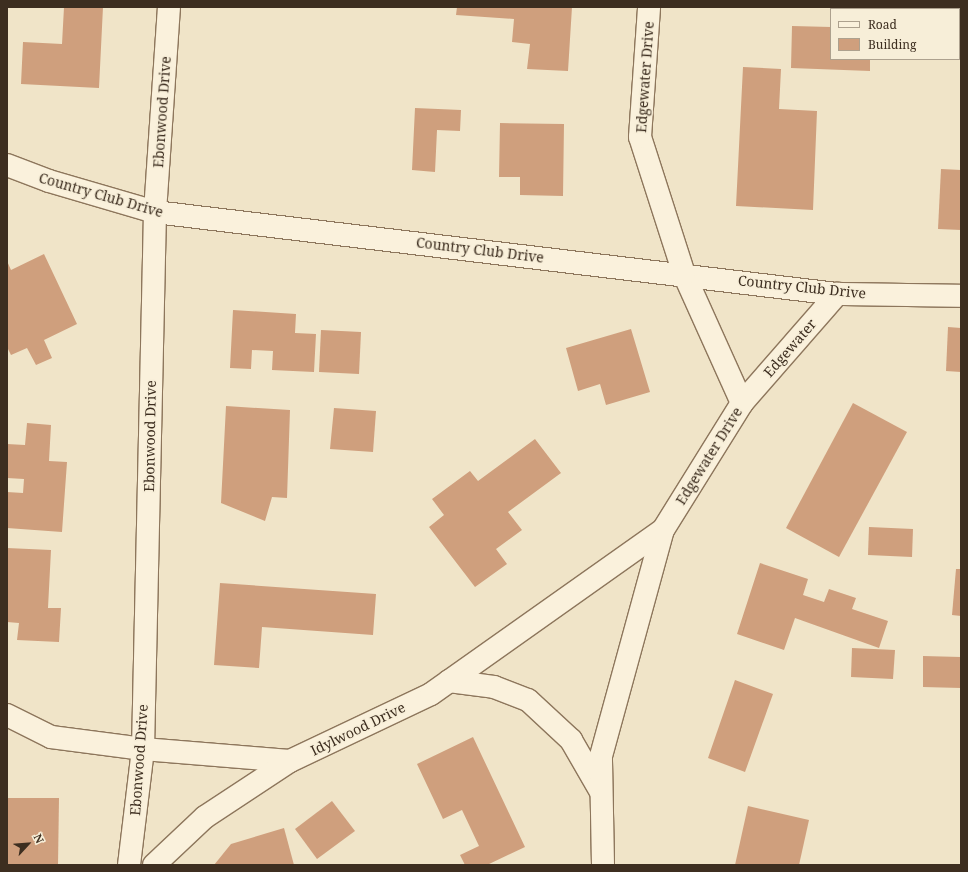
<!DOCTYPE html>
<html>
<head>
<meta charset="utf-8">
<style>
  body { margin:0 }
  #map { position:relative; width:968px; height:872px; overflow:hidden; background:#f0e4c8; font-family:"Noto Serif",serif }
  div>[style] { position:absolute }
  .building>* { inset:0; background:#cf9f7d }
  .roads { filter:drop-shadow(1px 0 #8d765c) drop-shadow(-1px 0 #8d765c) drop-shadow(0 1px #8d765c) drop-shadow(0 -1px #8d765c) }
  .minor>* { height:22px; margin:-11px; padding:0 11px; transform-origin:11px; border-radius:11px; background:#faf1dc }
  span { translate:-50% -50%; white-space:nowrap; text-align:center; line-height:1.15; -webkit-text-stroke:3px #f7eed8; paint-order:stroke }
  .street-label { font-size:14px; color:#3d2e20 }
  .frame { position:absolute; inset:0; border:8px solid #3d2e20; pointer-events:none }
  .legend { position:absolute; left:830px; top:8px; width:130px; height:52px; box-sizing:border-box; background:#f7eed8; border:1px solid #ada18e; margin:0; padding:5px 7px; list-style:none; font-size:12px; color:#3d2e20 }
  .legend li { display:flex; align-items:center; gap:8px; height:20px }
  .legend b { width:20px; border:1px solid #ada18e }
  .north { position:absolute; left:8px; top:824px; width:40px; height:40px; -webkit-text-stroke:3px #f7eed8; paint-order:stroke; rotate:64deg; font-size:11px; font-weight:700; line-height:16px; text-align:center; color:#3d2e20 }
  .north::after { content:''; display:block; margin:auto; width:14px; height:18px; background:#3d2e20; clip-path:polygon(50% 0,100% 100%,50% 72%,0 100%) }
</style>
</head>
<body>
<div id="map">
  <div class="building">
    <i style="clip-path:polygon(64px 7px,103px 7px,99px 88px,21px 84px,23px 42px,62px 44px)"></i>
    <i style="clip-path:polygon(457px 7px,572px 7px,568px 71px,527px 69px,530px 44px,512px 42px,514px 19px,456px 15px)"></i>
    <i style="clip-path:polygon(792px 26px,831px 27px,831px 59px,870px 59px,870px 71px,791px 68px)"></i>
    <i style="clip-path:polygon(743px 67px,781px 69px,779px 109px,817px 111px,813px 210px,736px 206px)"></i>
    <i style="clip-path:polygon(415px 108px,461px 110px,460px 131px,437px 130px,435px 172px,412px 170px)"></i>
    <i style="clip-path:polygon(500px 123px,564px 124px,563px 196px,520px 195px,520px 177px,499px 177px)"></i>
    <i style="clip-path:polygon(941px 169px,961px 170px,961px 230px,938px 229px)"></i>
    <i style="clip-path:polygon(44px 254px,77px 324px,44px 340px,52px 358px,36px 365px,27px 348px,11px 355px,7px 347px,7px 261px,11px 270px)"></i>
    <i style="clip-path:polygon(233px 310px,296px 314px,295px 333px,316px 334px,314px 372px,272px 370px,273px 351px,252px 350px,251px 369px,230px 368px)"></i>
    <i style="clip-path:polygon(948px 327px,961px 328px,961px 372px,946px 371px)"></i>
    <i style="clip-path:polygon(631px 329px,650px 392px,606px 405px,600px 384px,578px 391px,566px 348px)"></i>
    <i style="clip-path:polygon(321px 330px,361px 332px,359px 374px,319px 372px)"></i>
    <i style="clip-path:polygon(853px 403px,907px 432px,839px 557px,786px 528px)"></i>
    <i style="clip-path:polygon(226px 406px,290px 410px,287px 498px,272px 497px,265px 521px,221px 503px)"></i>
    <i style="clip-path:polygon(334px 408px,376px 411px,373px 452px,330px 449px)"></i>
    <i style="clip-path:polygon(27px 423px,51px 425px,49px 461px,67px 462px,62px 532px,7px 528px,7px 492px,23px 493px,24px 479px,7px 478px,7px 444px,25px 445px)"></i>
    <i style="clip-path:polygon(535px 439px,561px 473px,508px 512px,522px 530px,496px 549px,507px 564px,475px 587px,429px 527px,444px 515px,432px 499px,470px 471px,478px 481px)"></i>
    <i style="clip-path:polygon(869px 527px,913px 529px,912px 557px,868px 555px)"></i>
    <i style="clip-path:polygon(7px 548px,51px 550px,48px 608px,61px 608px,59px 642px,17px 640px,19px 623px,7px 622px)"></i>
    <i style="clip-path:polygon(760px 563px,808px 579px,803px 595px,824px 602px,829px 589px,856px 598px,852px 609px,888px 621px,879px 648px,795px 618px,784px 650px,737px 634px)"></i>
    <i style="clip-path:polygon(956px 569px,961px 569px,961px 616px,952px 615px)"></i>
    <i style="clip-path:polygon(220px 583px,376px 594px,373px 635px,262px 627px,259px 668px,214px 665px)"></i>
    <i style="clip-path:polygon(852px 648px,895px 650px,893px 679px,851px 677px)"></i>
    <i style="clip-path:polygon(923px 656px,961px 657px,961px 688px,923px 687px)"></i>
    <i style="clip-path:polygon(735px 680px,773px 694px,745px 772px,708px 758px)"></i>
    <i style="clip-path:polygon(473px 737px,525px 847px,487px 865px,465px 865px,460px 855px,479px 846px,462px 810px,443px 819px,417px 764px)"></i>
    <i style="clip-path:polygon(7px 798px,59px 798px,58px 865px,7px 865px)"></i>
    <i style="clip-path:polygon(332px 801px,355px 831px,317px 859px,295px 829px)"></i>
    <i style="clip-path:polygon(748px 806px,809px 820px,799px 865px,735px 865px)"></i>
    <i style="clip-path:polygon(284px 828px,294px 865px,214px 865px,231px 844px)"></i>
  </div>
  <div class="roads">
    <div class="minor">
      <i style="left:7px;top:165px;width:45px;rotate:20.9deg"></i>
      <i style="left:49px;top:181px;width:110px;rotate:16.3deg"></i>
      <i style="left:155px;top:212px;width:687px;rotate:6.86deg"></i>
      <i style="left:837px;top:294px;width:124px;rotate:0.9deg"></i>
      <i style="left:742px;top:403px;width:145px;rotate:-48.9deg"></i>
      <i style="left:449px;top:681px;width:45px;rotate:7.6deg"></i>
      <i style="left:494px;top:687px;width:36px;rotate:21deg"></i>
      <i style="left:528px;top:700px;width:59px;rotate:42.9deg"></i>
      <i style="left:571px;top:740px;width:60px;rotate:60deg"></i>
      <i style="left:7px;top:715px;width:49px;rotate:26.6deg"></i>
      <i style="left:51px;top:737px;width:93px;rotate:7.4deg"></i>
      <i style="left:143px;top:749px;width:147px;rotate:4.7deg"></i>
      <i style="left:290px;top:761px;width:156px;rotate:-25.4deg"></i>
      <i style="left:431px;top:694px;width:284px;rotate:-35.3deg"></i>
      <i style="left:129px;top:865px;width:117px;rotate:-83.1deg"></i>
      <i style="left:143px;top:749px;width:537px;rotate:-88.72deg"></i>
      <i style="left:155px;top:212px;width:205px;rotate:-86.1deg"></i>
      <i style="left:154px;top:865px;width:70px;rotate:-43.3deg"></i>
      <i style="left:205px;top:817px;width:102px;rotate:-33.4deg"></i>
      <i style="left:603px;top:865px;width:109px;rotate:-91.1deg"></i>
      <i style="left:601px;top:756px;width:234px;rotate:-74.7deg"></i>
      <i style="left:663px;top:530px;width:150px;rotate:-58.1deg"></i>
      <i style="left:742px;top:403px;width:141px;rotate:-114.2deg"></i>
      <i style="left:684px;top:274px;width:144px;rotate:-107.8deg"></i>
      <i style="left:640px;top:137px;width:130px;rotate:-86deg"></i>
    </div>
  </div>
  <div class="street-label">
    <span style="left:645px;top:77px;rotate:-86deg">Edgewater Drive</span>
    <span style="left:162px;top:112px;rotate:-86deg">Ebonwood Drive</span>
    <span style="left:101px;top:195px;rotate:16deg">Country Club Drive</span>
    <span style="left:480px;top:250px;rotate:7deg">Country Club Drive</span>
    <span style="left:802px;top:287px;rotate:6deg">Country Club Drive</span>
    <span style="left:790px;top:348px;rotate:-49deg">Edgewater</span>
    <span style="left:150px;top:436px;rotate:-89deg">Ebonwood Drive</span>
    <span style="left:709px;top:456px;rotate:-58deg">Edgewater Drive</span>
    <span style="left:358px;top:729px;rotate:-26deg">Idylwood Drive</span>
    <span style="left:139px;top:760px;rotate:-86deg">Ebonwood Drive</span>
  </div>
  <div class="frame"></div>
  <ul class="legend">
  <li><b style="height:5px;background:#faf1dc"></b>Road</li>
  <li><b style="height:11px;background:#cf9f7d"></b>Building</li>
  </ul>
  <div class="north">N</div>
</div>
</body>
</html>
